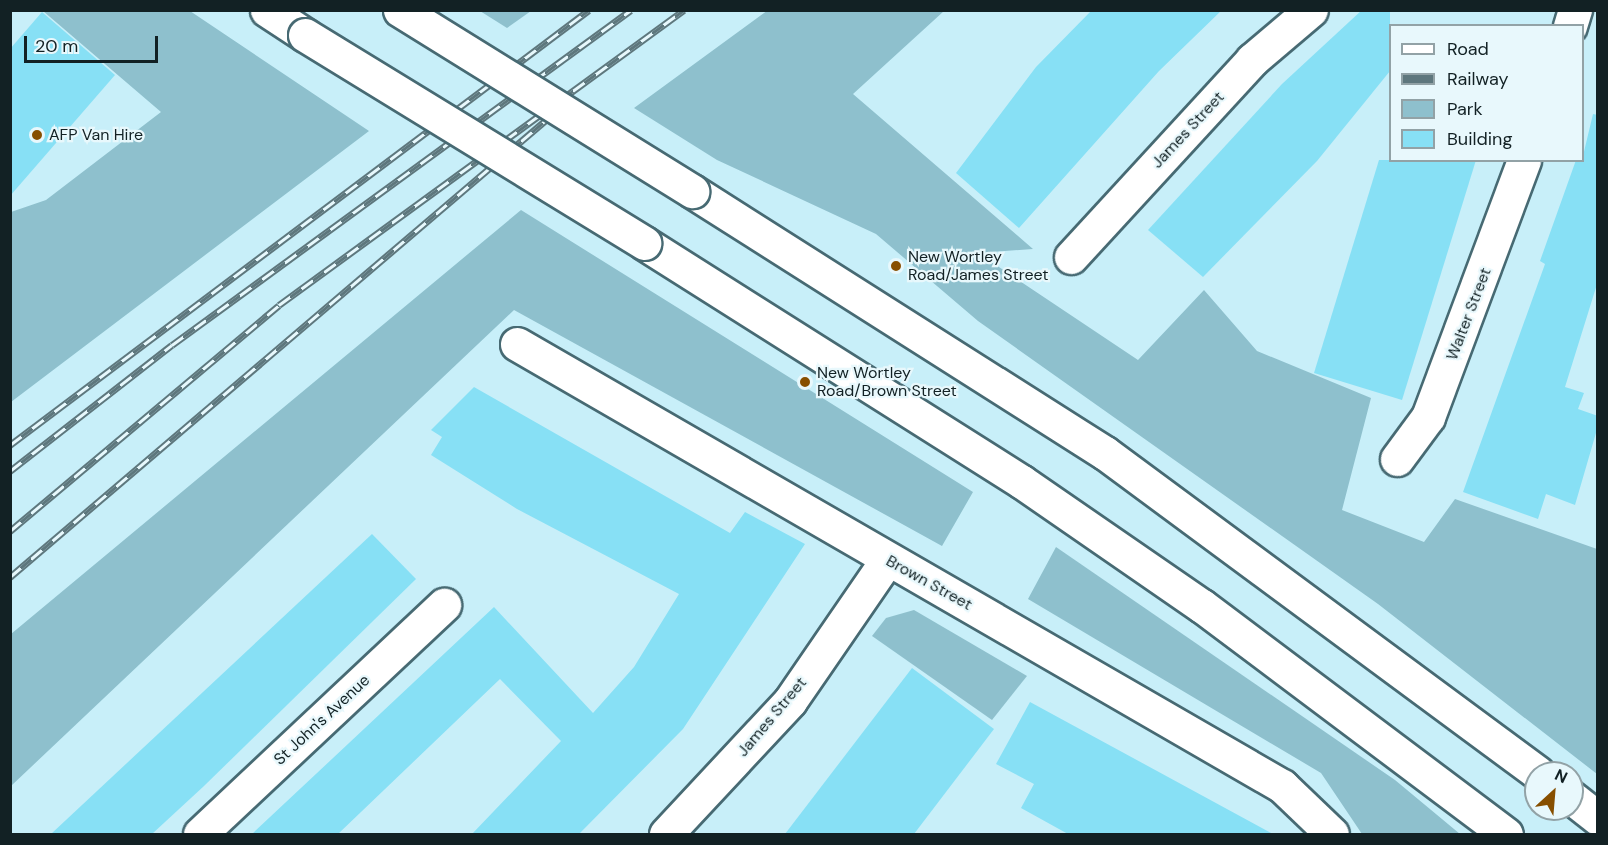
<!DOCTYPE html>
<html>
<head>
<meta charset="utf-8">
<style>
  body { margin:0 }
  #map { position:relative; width:1608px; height:845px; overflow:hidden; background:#c8eff9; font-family:"DM Sans",sans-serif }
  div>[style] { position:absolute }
  .green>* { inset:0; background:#8ec0cd }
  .building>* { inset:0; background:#87e0f5 }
  .roads { filter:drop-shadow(2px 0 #476a73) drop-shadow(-2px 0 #476a73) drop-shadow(0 2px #476a73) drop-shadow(0 -2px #476a73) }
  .street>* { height:33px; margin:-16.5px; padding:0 16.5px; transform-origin:16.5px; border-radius:16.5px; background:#fff }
  .primary>* { height:33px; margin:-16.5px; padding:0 16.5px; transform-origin:16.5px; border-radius:16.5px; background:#fff }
  .rail>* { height:7px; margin-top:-3.5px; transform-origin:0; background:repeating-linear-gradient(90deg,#e8f8fc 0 14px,#5e777d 0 28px); box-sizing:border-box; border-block:2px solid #5e777d }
  .bridges { filter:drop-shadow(2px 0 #476a73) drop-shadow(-2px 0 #476a73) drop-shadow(0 2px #476a73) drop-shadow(0 -2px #476a73) }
  .primary-bridge>* { height:33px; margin:-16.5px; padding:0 16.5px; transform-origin:16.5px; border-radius:16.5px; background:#fff }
  .dots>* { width:16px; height:16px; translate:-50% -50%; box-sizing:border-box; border:3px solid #e8f8fc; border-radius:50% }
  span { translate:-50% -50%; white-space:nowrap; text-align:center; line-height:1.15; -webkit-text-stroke:4.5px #e8f8fc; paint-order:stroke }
  .street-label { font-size:16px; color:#122124 }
  .poi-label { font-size:16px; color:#122124 }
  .left { translate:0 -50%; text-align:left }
  .frame { position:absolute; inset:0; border:12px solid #122124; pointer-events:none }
  .legend { position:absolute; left:1389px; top:24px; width:195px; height:138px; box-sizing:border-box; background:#e8f8fc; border:2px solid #92a2a6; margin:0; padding:8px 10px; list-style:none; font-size:18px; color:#122124 }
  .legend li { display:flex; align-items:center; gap:12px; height:30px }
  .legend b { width:30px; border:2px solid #92a2a6 }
  .north { position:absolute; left:1524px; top:761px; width:60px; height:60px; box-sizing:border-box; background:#e8f8fc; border:2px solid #92a2a6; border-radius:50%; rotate:26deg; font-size:16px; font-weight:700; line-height:24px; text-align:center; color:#122124 }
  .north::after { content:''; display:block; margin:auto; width:21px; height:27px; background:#874f00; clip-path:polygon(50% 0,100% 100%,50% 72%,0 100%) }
  .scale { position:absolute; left:24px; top:36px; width:134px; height:27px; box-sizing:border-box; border:3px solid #122124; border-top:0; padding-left:8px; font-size:18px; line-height:21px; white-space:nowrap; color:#122124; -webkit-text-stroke:4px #e8f8fc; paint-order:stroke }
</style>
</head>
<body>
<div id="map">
  <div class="green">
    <i style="clip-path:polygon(768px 10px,944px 11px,853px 94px,1033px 249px,978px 253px,1138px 360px,1204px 290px,1257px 351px,1371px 398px,1342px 510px,1424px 542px,1455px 499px,1597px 549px,1597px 774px,1378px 604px,978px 321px,876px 234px,717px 160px,634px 108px)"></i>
    <i style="clip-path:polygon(43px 11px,190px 11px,369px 131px,11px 402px,11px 212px,46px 200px,161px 112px)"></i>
    <i style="clip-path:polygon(480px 11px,531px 11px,507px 28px)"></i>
    <i style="clip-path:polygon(521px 210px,973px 492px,942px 546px,514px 310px,11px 786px,11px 634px)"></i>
    <i style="clip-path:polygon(1056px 547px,1395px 780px,1460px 834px,1362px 834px,1321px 773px,1028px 599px)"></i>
    <i style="clip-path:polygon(914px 610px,1027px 676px,992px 720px,872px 636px,886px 618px)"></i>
  </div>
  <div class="building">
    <i style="clip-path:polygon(1092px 10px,1222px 10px,1159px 71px,1019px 228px,956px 173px,1036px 67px)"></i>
    <i style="clip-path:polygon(1362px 10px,1390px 10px,1390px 71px,1317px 161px,1203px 277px,1148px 230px,1282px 84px)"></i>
    <i style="clip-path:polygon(42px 12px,115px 75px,10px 196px,10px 49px)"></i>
    <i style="clip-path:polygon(1593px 114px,1598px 115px,1598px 281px,1565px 387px,1584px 393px,1578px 409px,1598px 416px,1598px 426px,1575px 505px,1546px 494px,1538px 519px,1463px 492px,1545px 264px,1540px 261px,1576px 160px,1582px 160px)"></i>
    <i style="clip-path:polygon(1379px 160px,1476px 160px,1402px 400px,1314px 373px)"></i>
    <i style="clip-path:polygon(474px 387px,730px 533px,745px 512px,805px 544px,683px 729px,579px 834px,472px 834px,561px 741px,500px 679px,338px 834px,252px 834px,494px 607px,593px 713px,634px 667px,679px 594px,517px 509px,431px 455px,442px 437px,431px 430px)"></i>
    <i style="clip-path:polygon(372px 534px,416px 579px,204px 786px,152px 834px,51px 834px)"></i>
    <i style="clip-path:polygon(912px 668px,994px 729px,914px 834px,785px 834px)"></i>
    <i style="clip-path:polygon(1030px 702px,1273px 834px,1068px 834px,1021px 808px,1034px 784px,996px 764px)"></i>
  </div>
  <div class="roads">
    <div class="street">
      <i style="left:1570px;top:26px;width:17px;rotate:-73deg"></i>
      <i style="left:1071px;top:257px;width:268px;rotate:-47.4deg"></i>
      <i style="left:1252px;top:60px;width:77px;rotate:-40.3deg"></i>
      <i style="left:517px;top:344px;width:884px;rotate:30.02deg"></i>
      <i style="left:1282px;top:786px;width:69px;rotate:43.8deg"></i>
      <i style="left:1397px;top:459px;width:52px;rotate:-53.6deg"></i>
      <i style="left:1428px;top:417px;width:274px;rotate:-69.5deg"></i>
      <i style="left:200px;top:834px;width:335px;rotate:-43.2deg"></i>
      <i style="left:666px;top:834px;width:182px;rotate:-47deg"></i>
      <i style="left:790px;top:701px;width:171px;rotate:-55.5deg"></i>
    </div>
    <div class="primary">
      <i style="left:267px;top:10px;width:45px;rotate:33.3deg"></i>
      <i style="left:692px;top:191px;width:489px;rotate:32.4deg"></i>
      <i style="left:1105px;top:453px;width:538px;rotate:36.47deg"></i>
      <i style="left:644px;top:243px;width:447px;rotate:32.3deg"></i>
      <i style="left:1022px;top:482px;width:219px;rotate:34.6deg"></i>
      <i style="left:1202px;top:606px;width:380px;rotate:36.9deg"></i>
      <i style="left:1572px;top:798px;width:33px;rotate:38deg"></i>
    </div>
  </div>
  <div class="rail">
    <i style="left:10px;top:445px;width:724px;rotate:-36.92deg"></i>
    <i style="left:10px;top:471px;width:205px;rotate:-37.9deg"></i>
    <i style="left:172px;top:345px;width:568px;rotate:-36.12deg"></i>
    <i style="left:10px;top:531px;width:351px;rotate:-40deg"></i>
    <i style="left:279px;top:305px;width:501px;rotate:-36.07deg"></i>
    <i style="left:10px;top:577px;width:740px;rotate:-40.45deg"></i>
  </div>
  <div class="bridges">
    <div class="primary-bridge">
      <i style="left:400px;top:10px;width:344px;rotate:31.8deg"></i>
      <i style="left:305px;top:35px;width:398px;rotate:31.5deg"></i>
    </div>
  </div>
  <div class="dots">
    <i style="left:37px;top:135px;background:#874f00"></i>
    <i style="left:896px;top:266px;background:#874f00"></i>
    <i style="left:805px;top:382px;background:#874f00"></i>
  </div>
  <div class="street-label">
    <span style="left:1188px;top:130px;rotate:-47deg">James Street</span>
    <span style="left:1469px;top:314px;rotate:-69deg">Walter Street</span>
    <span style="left:929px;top:583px;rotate:29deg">Brown Street</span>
    <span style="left:772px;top:717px;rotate:-50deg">James Street</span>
    <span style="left:322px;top:720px;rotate:-43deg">St John's Avenue</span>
  </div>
  <div class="poi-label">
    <span class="left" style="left:49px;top:135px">AFP Van Hire</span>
    <span class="left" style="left:908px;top:266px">New Wortley<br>Road/James Street</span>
    <span class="left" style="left:817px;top:382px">New Wortley<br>Road/Brown Street</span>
  </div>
  <div class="frame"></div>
  <ul class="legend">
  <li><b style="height:8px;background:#fff"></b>Road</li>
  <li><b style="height:8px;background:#5e777d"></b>Railway</li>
  <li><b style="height:16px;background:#8ec0cd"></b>Park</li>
  <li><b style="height:16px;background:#87e0f5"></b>Building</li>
  </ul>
  <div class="north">N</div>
  <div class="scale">20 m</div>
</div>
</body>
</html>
